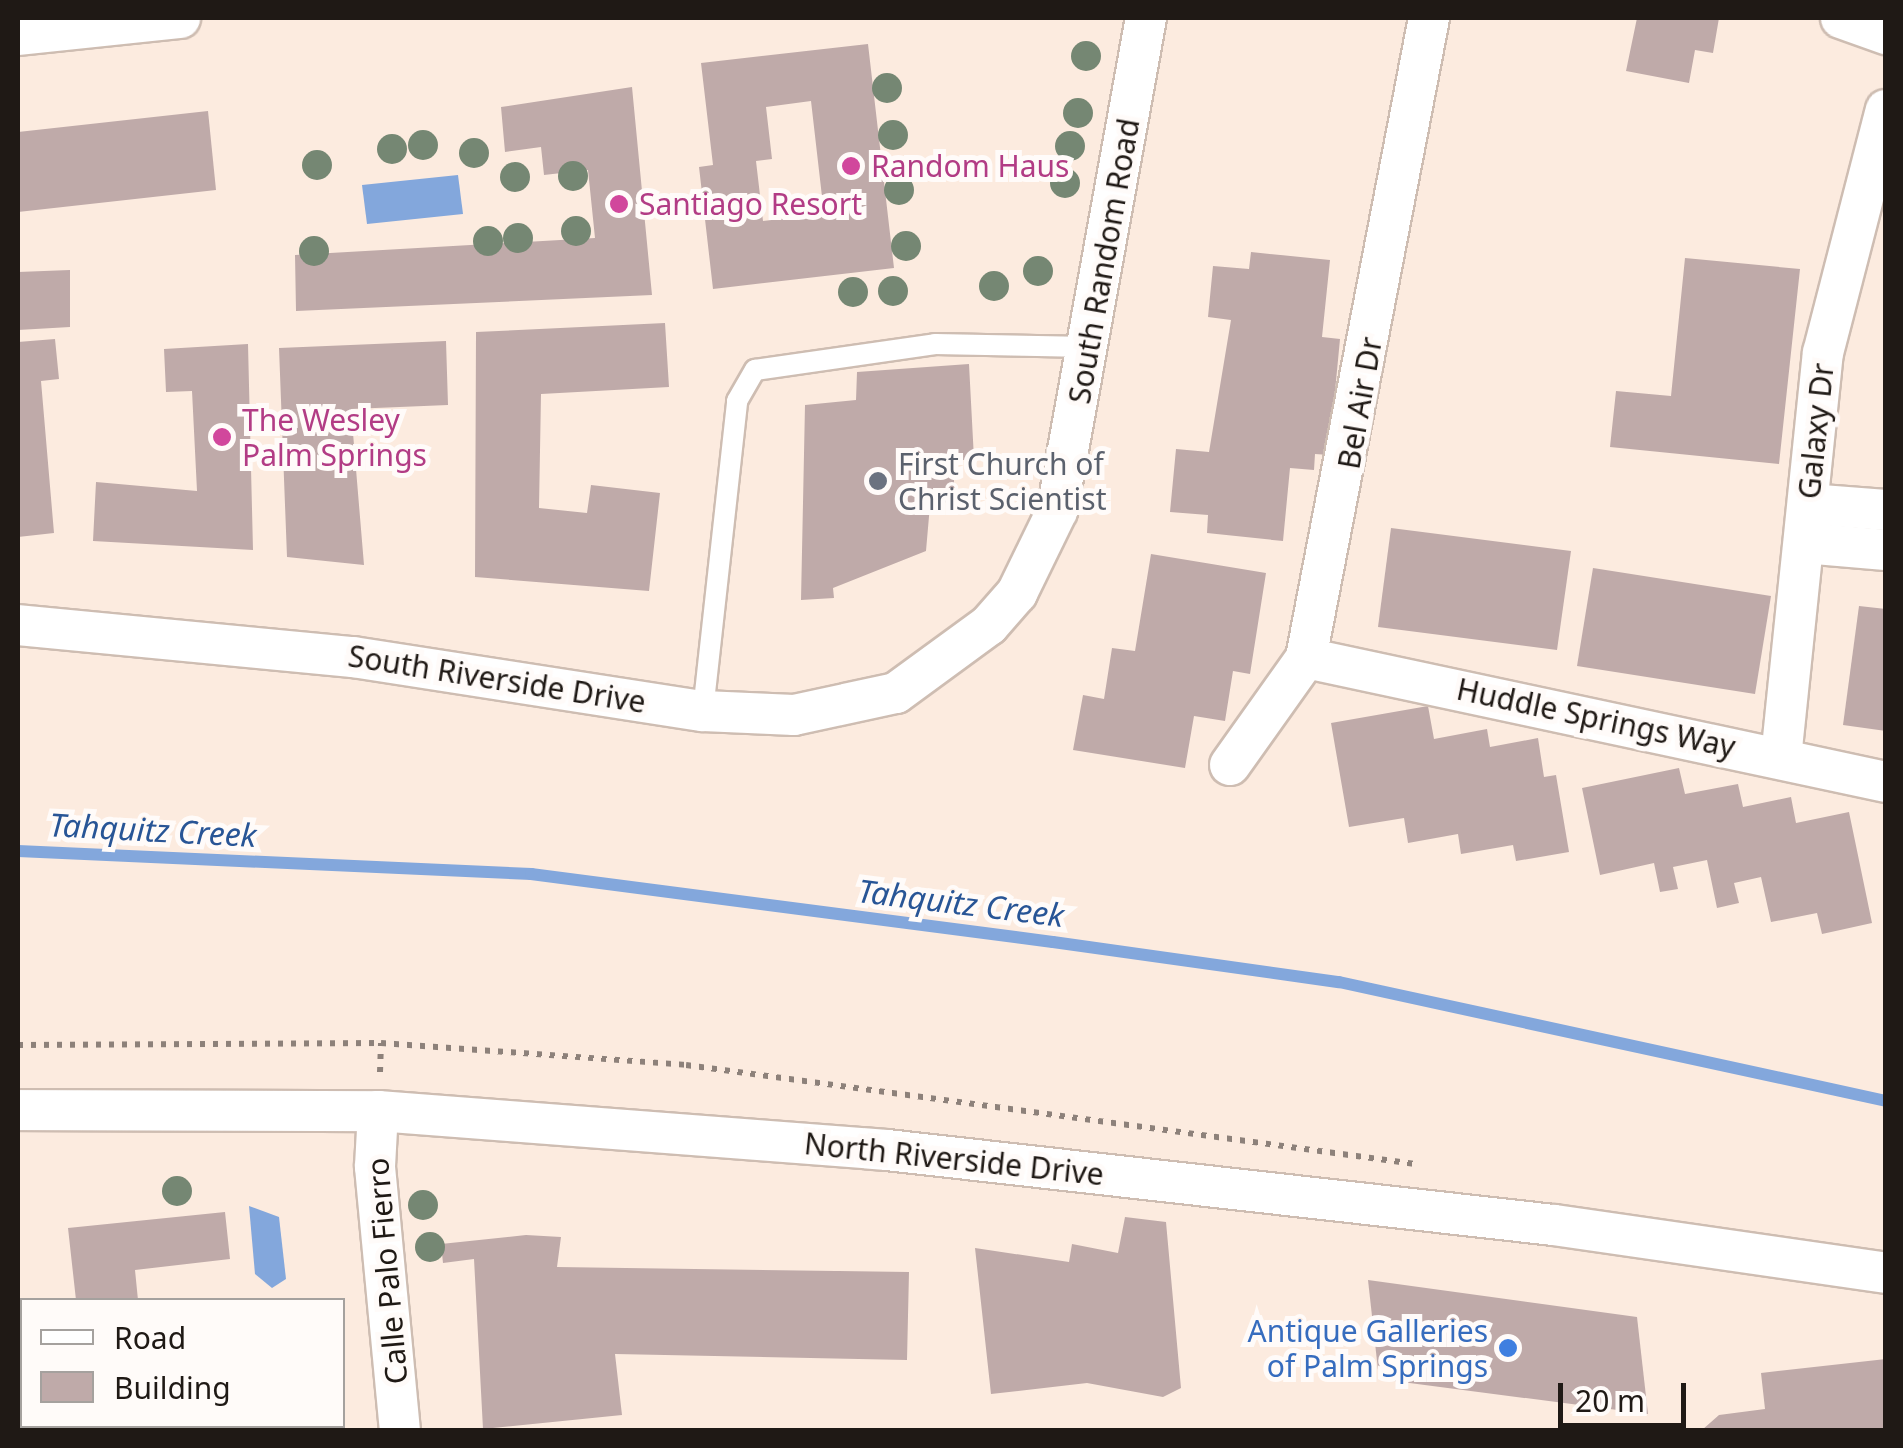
<!DOCTYPE html>
<html>
<head>
<meta charset="utf-8">
<style>
  body { margin:0 }
  #map { position:relative; width:1903px; height:1448px; overflow:hidden; background:#fcebdf; font-family:"Noto Sans",sans-serif }
  div>[style] { position:absolute }
  .water>* { inset:0; background:#83a7dc }
  .stream>* { height:12px; margin:-6px; padding:0 6px; transform-origin:6px; border-radius:6px; background:#83a7dc }
  .building>* { inset:0; background:#bfaaa9 }
  .path>* { height:6px; margin-top:-3px; transform-origin:0; background:repeating-linear-gradient(90deg,#8d817a 0 5px,transparent 0 13px) }
  .roads { filter:drop-shadow(2px 0 #cebdb2) drop-shadow(-2px 0 #cebdb2) drop-shadow(0 2px #cebdb2) drop-shadow(0 -2px #cebdb2) }
  .lane>* { height:20px; margin:-10px; padding:0 10px; transform-origin:10px; border-radius:10px; background:#fff }
  .street>* { height:40px; margin:-20px; padding:0 20px; transform-origin:20px; border-radius:20px; background:#fff }
  .trees>* { width:30px; height:30px; margin:-15px; border-radius:50%; background:#758773 }
  .dots>* { width:28px; height:28px; translate:-50% -50%; box-sizing:border-box; border:5px solid #fffbf9; border-radius:50% }
  span { translate:-50% -50%; white-space:nowrap; text-align:center; line-height:1.15; -webkit-text-stroke:10px #fffbf9; paint-order:stroke }
  .hotel-label { font-size:30px; color:#b23c85 }
  .left { translate:0 -50%; text-align:left }
  .street-label { font-size:30px; color:#1f1915 }
  .worship-label { font-size:30px; color:#5b616d }
  .shop-label { font-size:30px; color:#366cbe }
  .right { translate:-100% -50%; text-align:right }
  .water-label { font-size:32px; color:#285596; font-style:italic }
  .frame { position:absolute; inset:0; border:20px solid #1f1915; pointer-events:none }
  .legend { position:absolute; left:20px; top:1298px; width:325px; height:130px; box-sizing:border-box; background:#fffbf9; border:2px solid #a5a19e; margin:0; padding:12px 18px; list-style:none; font-size:30px; color:#1f1915 }
  .legend li { display:flex; align-items:center; gap:20px; height:50px }
  .legend b { width:50px; border:2px solid #a5a19e }
  .scale { position:absolute; left:1558px; top:1383px; width:128px; height:45px; box-sizing:border-box; border:5px solid #1f1915; border-top:0; padding-left:12px; font-size:30px; line-height:35px; white-space:nowrap; color:#1f1915; -webkit-text-stroke:8px #fffbf9; paint-order:stroke }
</style>
</head>
<body>
<div id="map">
  <div class="water">
    <i style="clip-path:polygon(458px 175px,463px 214px,367px 224px,362px 185px)"></i>
    <i style="clip-path:polygon(249px 1206px,279px 1217px,286px 1279px,272px 1288px,255px 1274px)"></i>
  </div>
  <div class="stream">
    <i style="left:18px;top:851px;width:514px;rotate:2.57deg"></i>
    <i style="left:531px;top:874px;width:526px;rotate:7.42deg"></i>
    <i style="left:1053px;top:942px;width:289px;rotate:8deg"></i>
    <i style="left:1339px;top:982px;width:560px;rotate:12.27deg"></i>
  </div>
  <div class="building">
    <i style="clip-path:polygon(1637px 18px,1719px 18px,1713px 53px,1695px 50px,1689px 83px,1626px 71px)"></i>
    <i style="clip-path:polygon(evenodd,868px 44px,894px 268px,713px 289px,699px 167px,713px 165px,701px 63px,868px 44px,811px 101px,824px 214px,763px 221px,756px 161px,772px 159px,766px 107px,811px 101px)"></i>
    <i style="clip-path:polygon(632px 87px,652px 295px,296px 311px,295px 255px,595px 238px,588px 170px,544px 175px,541px 147px,505px 152px,501px 107px)"></i>
    <i style="clip-path:polygon(208px 111px,216px 190px,18px 212px,18px 132px)"></i>
    <i style="clip-path:polygon(1251px 252px,1330px 260px,1322px 337px,1340px 339px,1329px 455px,1315px 454px,1314px 470px,1290px 468px,1283px 541px,1207px 533px,1208px 515px,1170px 512px,1176px 449px,1209px 452px,1231px 320px,1208px 317px,1213px 266px,1249px 269px)"></i>
    <i style="clip-path:polygon(1685px 258px,1800px 269px,1779px 464px,1610px 447px,1616px 391px,1671px 396px)"></i>
    <i style="clip-path:polygon(70px 270px,70px 327px,18px 330px,18px 272px)"></i>
    <i style="clip-path:polygon(665px 323px,669px 387px,541px 394px,539px 508px,587px 513px,591px 485px,660px 493px,649px 591px,475px 577px,476px 332px)"></i>
    <i style="clip-path:polygon(55px 339px,59px 379px,41px 381px,54px 533px,18px 537px,18px 342px)"></i>
    <i style="clip-path:polygon(446px 341px,448px 405px,351px 409px,364px 565px,287px 557px,279px 348px)"></i>
    <i style="clip-path:polygon(248px 344px,253px 550px,93px 541px,96px 482px,197px 491px,192px 391px,166px 392px,164px 349px)"></i>
    <i style="clip-path:polygon(969px 364px,974px 459px,953px 461px,955px 501px,930px 505px,926px 551px,833px 588px,834px 598px,801px 600px,805px 405px,856px 400px,857px 372px)"></i>
    <i style="clip-path:polygon(1391px 528px,1571px 551px,1557px 650px,1378px 627px)"></i>
    <i style="clip-path:polygon(1151px 554px,1266px 573px,1250px 674px,1233px 671px,1225px 721px,1194px 716px,1185px 768px,1073px 750px,1083px 695px,1104px 699px,1112px 648px,1135px 651px)"></i>
    <i style="clip-path:polygon(1593px 568px,1771px 596px,1755px 694px,1577px 666px)"></i>
    <i style="clip-path:polygon(1859px 606px,1886px 609px,1886px 731px,1843px 725px)"></i>
    <i style="clip-path:polygon(1428px 706px,1434px 739px,1487px 729px,1490px 747px,1538px 738px,1544px 777px,1556px 775px,1569px 852px,1516px 861px,1513px 845px,1461px 854px,1458px 834px,1408px 843px,1404px 818px,1349px 827px,1331px 723px)"></i>
    <i style="clip-path:polygon(1679px 768px,1685px 794px,1738px 784px,1743px 807px,1791px 797px,1796px 823px,1849px 812px,1872px 923px,1822px 934px,1817px 913px,1771px 922px,1761px 877px,1734px 883px,1739px 903px,1717px 908px,1707px 860px,1673px 867px,1678px 889px,1660px 892px,1654px 863px,1600px 875px,1582px 788px)"></i>
    <i style="clip-path:polygon(225px 1212px,230px 1259px,135px 1270px,138px 1300px,76px 1300px,68px 1228px)"></i>
    <i style="clip-path:polygon(1125px 1217px,1166px 1222px,1181px 1388px,1163px 1397px,1087px 1383px,991px 1394px,975px 1248px,1069px 1262px,1072px 1244px,1118px 1253px)"></i>
    <i style="clip-path:polygon(526px 1235px,561px 1237px,557px 1267px,909px 1272px,907px 1360px,615px 1354px,622px 1415px,483px 1429px,474px 1259px,443px 1263px,441px 1244px)"></i>
    <i style="clip-path:polygon(1368px 1280px,1637px 1317px,1648px 1414px,1379px 1379px)"></i>
    <i style="clip-path:polygon(1886px 1359px,1886px 1430px,1702px 1430px,1719px 1415px,1765px 1409px,1761px 1373px)"></i>
    <i style="clip-path:polygon(18px 1392px,22px 1426px,36px 1430px,18px 1430px)"></i>
  </div>
  <div class="path">
    <i style="left:18px;top:1045px;width:363px;rotate:-0.3deg"></i>
    <i style="left:381px;top:1043px;width:306px;rotate:4.1deg"></i>
    <i style="left:686px;top:1065px;width:736px;rotate:7.73deg"></i>
    <i style="left:380px;top:1072px;width:29px;rotate:-88deg"></i>
  </div>
  <div class="roads">
    <div class="lane">
      <i style="left:703px;top:711px;width:312px;rotate:-83.7deg"></i>
      <i style="left:737px;top:401px;width:36px;rotate:-60deg"></i>
      <i style="left:755px;top:370px;width:182px;rotate:-8.2deg"></i>
      <i style="left:935px;top:344px;width:153px;rotate:1.1deg"></i>
    </div>
    <div class="street">
      <i style="left:1841px;top:18px;width:48px;rotate:19.6deg"></i>
      <i style="left:18px;top:35px;width:163px;rotate:-6deg"></i>
      <i style="left:1808px;top:504px;width:78px;rotate:4.4deg"></i>
      <i style="left:1804px;top:543px;width:82px;rotate:4.9deg"></i>
      <i style="left:18px;top:625px;width:337px;rotate:5.5deg"></i>
      <i style="left:353px;top:657px;width:354px;rotate:8.8deg"></i>
      <i style="left:703px;top:711px;width:91px;rotate:2.5deg"></i>
      <i style="left:794px;top:715px;width:104px;rotate:-12.2deg"></i>
      <i style="left:896px;top:693px;width:115px;rotate:-36.2deg"></i>
      <i style="left:989px;top:625px;width:43px;rotate:-48.8deg"></i>
      <i style="left:1017px;top:593px;width:91px;rotate:-64deg"></i>
      <i style="left:1057px;top:511px;width:501px;rotate:-79.77deg"></i>
      <i style="left:1306px;top:658px;width:593px;rotate:12.07deg"></i>
      <i style="left:1781px;top:758px;width:407px;rotate:-84.1deg"></i>
      <i style="left:1823px;top:353px;width:251px;rotate:-75.5deg"></i>
      <i style="left:1230px;top:765px;width:131px;rotate:-54.6deg"></i>
      <i style="left:1306px;top:658px;width:652px;rotate:-79.12deg"></i>
      <i style="left:18px;top:1110px;width:360px;rotate:0.2deg"></i>
      <i style="left:378px;top:1111px;width:510px;rotate:4.38deg"></i>
      <i style="left:887px;top:1150px;width:671px;rotate:6.42deg"></i>
      <i style="left:1554px;top:1225px;width:335px;rotate:8.2deg"></i>
      <i style="left:378px;top:1111px;width:56px;rotate:93.1deg"></i>
      <i style="left:375px;top:1167px;width:264px;rotate:84.6deg"></i>
    </div>
  </div>
  <div class="trees">
    <i style="left:1086px;top:56px"></i>
    <i style="left:887px;top:88px"></i>
    <i style="left:1078px;top:113px"></i>
    <i style="left:893px;top:135px"></i>
    <i style="left:423px;top:145px"></i>
    <i style="left:1070px;top:146px"></i>
    <i style="left:392px;top:149px"></i>
    <i style="left:474px;top:153px"></i>
    <i style="left:317px;top:165px"></i>
    <i style="left:573px;top:176px"></i>
    <i style="left:515px;top:177px"></i>
    <i style="left:1065px;top:183px"></i>
    <i style="left:899px;top:190px"></i>
    <i style="left:576px;top:231px"></i>
    <i style="left:518px;top:238px"></i>
    <i style="left:488px;top:241px"></i>
    <i style="left:906px;top:246px"></i>
    <i style="left:314px;top:251px"></i>
    <i style="left:1038px;top:271px"></i>
    <i style="left:994px;top:286px"></i>
    <i style="left:893px;top:291px"></i>
    <i style="left:853px;top:292px"></i>
    <i style="left:177px;top:1191px"></i>
    <i style="left:423px;top:1205px"></i>
    <i style="left:430px;top:1247px"></i>
  </div>
  <div class="dots">
    <i style="left:851px;top:166px;background:#d1479c"></i>
    <i style="left:619px;top:204px;background:#d1479c"></i>
    <i style="left:222px;top:437px;background:#d1479c"></i>
    <i style="left:878px;top:481px;background:#6b7280"></i>
    <i style="left:1508px;top:1348px;background:#3f7fe0"></i>
  </div>
  <div class="hotel-label">
    <span class="left" style="left:871px;top:166px">Random Haus</span>
    <span class="left" style="left:639px;top:204px">Santiago Resort</span>
    <span class="left" style="left:242px;top:437px">The Wesley<br>Palm Springs</span>
  </div>
  <div class="street-label">
    <span style="left:1104px;top:261px;rotate:-80deg">South Random Road</span>
    <span style="left:1360px;top:403px;rotate:-80deg">Bel Air Dr</span>
    <span style="left:1816px;top:431px;rotate:-84deg">Galaxy Dr</span>
    <span style="left:497px;top:679px;rotate:9deg">South Riverside Drive</span>
    <span style="left:1596px;top:718px;rotate:12deg">Huddle Springs Way</span>
    <span style="left:954px;top:1159px;rotate:6deg">North Riverside Drive</span>
    <span style="left:387px;top:1271px;rotate:-95deg">Calle Palo Fierro</span>
  </div>
  <div class="worship-label">
    <span class="left" style="left:898px;top:481px">First Church of<br>Christ Scientist</span>
  </div>
  <div class="shop-label">
    <span class="right" style="left:1488px;top:1348px">Antique Galleries<br>of Palm Springs</span>
  </div>
  <div class="water-label">
    <span style="left:153px;top:830px;rotate:3deg">Tahquitz Creek</span>
    <span style="left:961px;top:903px;rotate:7deg">Tahquitz Creek</span>
  </div>
  <div class="frame"></div>
  <ul class="legend">
  <li><b style="height:12px;background:#fff"></b>Road</li>
  <li><b style="height:28px;background:#bfaaa9"></b>Building</li>
  </ul>
  <div class="scale">20 m</div>
</div>
</body>
</html>
